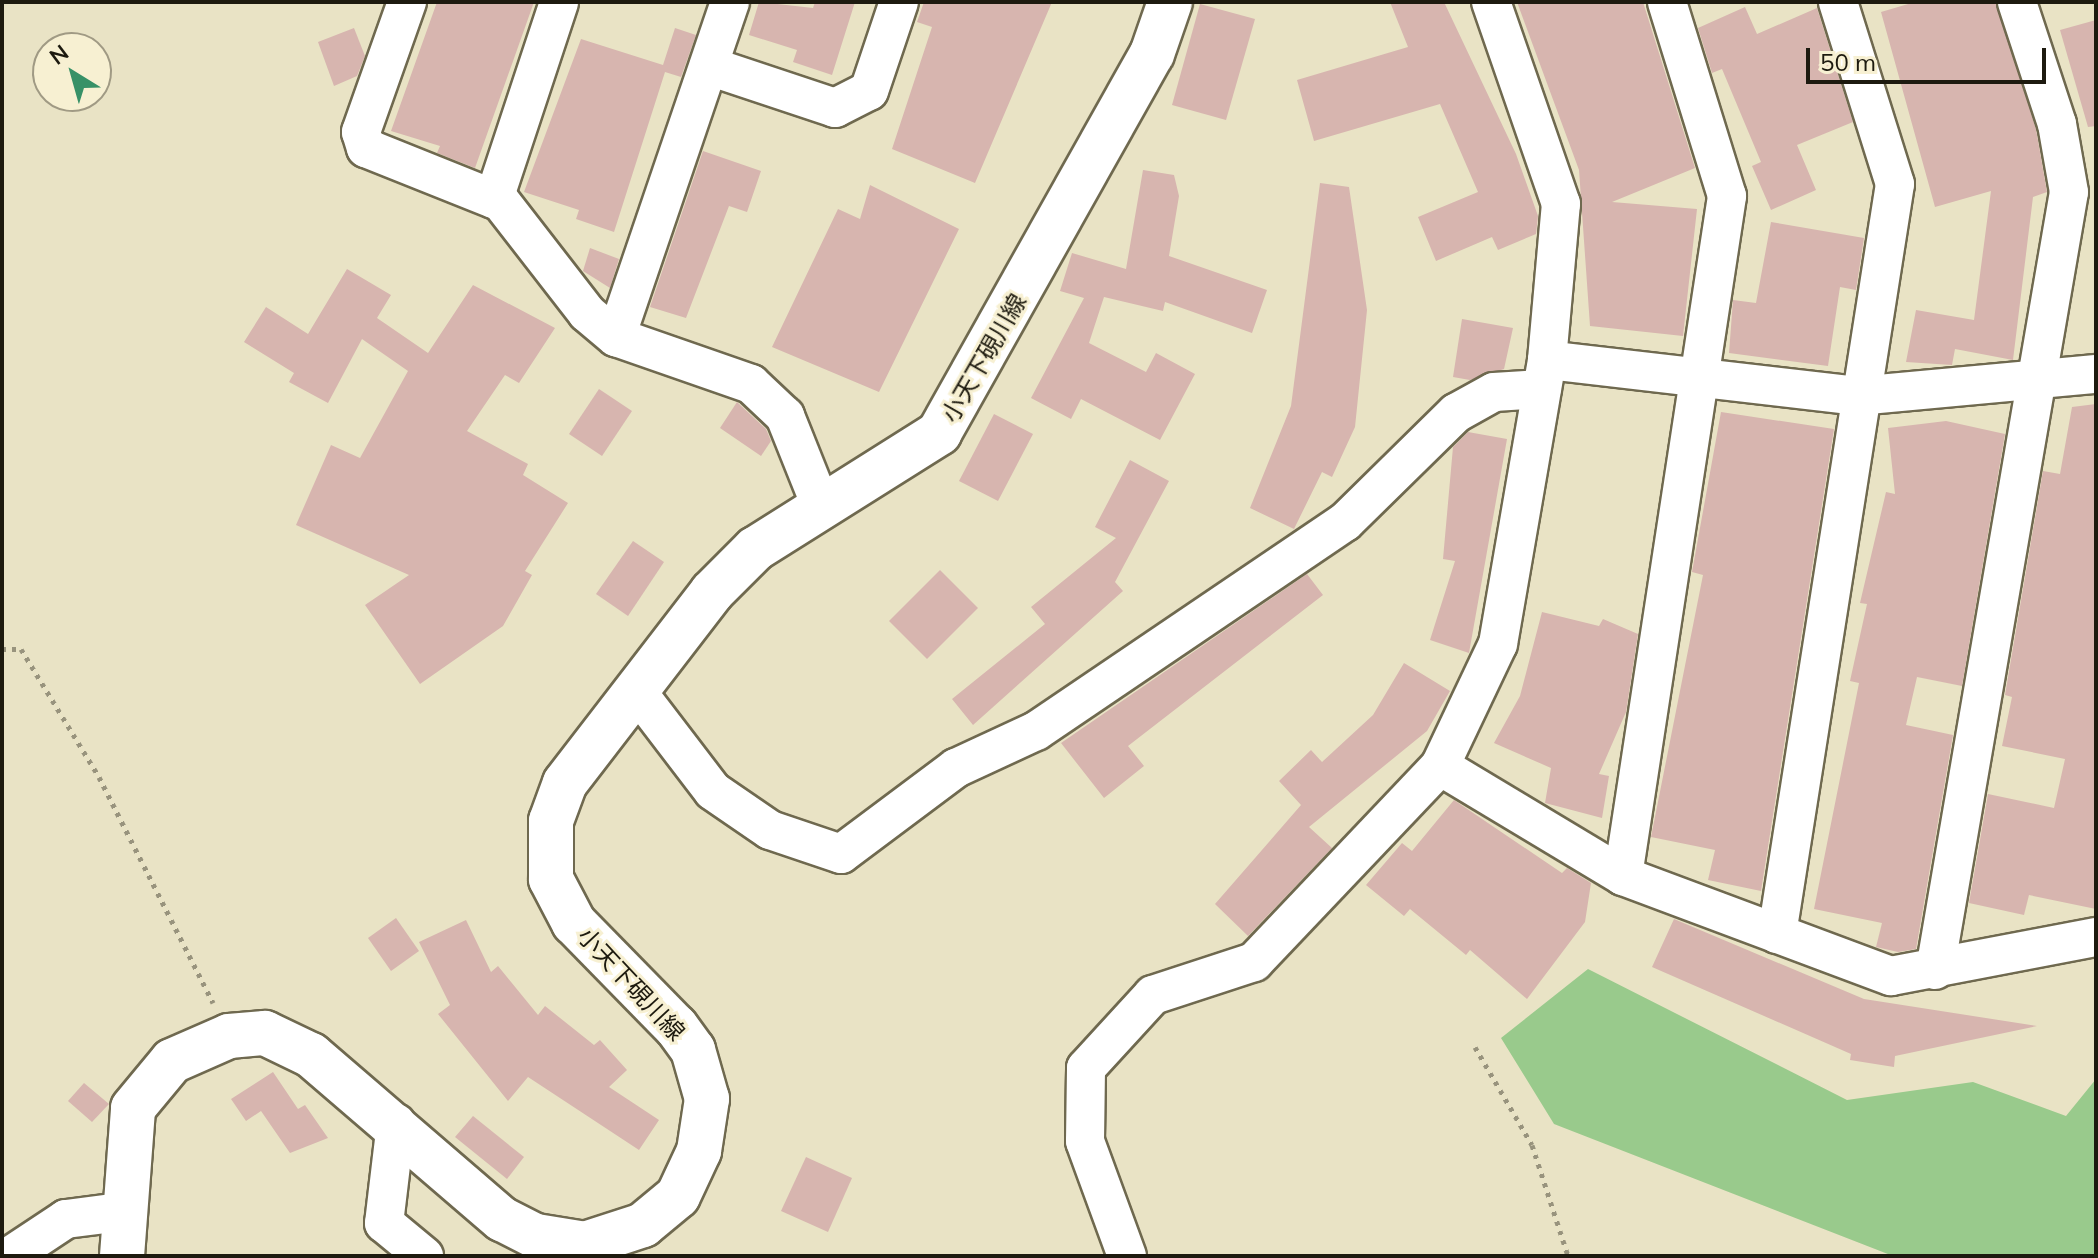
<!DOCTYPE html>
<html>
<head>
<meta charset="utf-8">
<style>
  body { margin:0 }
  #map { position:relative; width:2098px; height:1258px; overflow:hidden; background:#e9e3c5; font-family:Mulish,"Noto Sans JP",sans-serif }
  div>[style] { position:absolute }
  .green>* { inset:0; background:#99ca8c }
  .building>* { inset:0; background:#d7b5af }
  .path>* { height:5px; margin-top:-2.5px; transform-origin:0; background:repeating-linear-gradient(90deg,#98937d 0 4px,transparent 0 10px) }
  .roads { filter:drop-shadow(2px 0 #6f694f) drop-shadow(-2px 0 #6f694f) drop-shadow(0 2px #6f694f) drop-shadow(0 -2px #6f694f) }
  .street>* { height:38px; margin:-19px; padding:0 19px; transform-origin:19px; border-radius:19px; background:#fff }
  .secondary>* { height:44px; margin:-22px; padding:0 22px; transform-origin:22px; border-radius:22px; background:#fff }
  span { translate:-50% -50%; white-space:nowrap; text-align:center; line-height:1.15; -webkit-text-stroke:6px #f7f0d2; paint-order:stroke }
  .street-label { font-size:24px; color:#1d1a0f }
  .frame { position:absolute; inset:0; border:4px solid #1d1a0f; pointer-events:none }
  .north { position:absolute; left:32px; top:32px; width:80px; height:80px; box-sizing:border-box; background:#f7f0d2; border:2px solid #a09a84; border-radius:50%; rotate:323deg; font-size:22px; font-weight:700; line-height:32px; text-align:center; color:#1d1a0f }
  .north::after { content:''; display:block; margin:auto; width:28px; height:36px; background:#379167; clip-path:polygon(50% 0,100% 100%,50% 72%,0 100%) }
  .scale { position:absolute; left:1806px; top:48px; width:240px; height:36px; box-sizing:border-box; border:4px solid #1d1a0f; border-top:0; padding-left:10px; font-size:24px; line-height:28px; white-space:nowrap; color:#1d1a0f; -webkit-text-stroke:6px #f7f0d2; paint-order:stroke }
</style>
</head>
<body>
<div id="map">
  <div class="green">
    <i style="clip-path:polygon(1588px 969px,1847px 1100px,1973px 1082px,2066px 1116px,2096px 1079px,2096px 1256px,1893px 1256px,1554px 1124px,1501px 1038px)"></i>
  </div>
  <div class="building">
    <i style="clip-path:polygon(437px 2px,534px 2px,475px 168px,437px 153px,440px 146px,391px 131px)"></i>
    <i style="clip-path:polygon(759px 2px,813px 8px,815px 2px,855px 2px,832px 75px,793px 62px,797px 50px,749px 35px)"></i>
    <i style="clip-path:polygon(924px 2px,1052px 2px,975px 183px,892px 149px,932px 27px,917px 22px)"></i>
    <i style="clip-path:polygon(1390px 2px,1444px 2px,1516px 154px,1538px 216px,1536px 234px,1498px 250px,1492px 237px,1436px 261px,1418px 217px,1478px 192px,1440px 104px,1314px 141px,1297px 80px,1408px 47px)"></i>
    <i style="clip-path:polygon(1517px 2px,1643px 2px,1695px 168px,1612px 202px,1697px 209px,1683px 336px,1590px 326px,1579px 170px)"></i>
    <i style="clip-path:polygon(1915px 2px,1996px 2px,2036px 129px,2047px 192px,2033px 197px,2013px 360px,1955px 349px,1952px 365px,1906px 362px,1916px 310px,1974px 320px,1991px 191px,1935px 207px,1881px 12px)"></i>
    <i style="clip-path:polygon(1200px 4px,1255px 19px,1226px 120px,1172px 105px)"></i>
    <i style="clip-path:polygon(1745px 7px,1757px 34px,1817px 8px,1853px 122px,1797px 145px,1816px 190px,1771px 210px,1752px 166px,1761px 162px,1722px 69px,1712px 73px,1698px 28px)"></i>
    <i style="clip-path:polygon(2096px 20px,2096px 126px,2088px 127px,2060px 30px)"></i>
    <i style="clip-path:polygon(354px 28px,365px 56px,357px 76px,334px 86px,318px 42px)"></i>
    <i style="clip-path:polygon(675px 28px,696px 35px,681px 77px,665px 72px,614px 232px,576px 219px,579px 210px,524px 192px,581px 39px,663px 65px)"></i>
    <i style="clip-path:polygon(703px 151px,761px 171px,747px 212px,729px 206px,686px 318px,650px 307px)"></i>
    <i style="clip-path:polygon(1143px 170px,1174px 175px,1179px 196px,1169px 256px,1267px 290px,1252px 333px,1165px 302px,1163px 311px,1104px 297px,1089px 343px,1146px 372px,1156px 353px,1195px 374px,1160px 440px,1081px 399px,1071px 419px,1031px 398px,1084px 298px,1060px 291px,1072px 253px,1126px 269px)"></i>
    <i style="clip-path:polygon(1320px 183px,1349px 187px,1367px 310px,1355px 427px,1332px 477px,1322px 472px,1294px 529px,1250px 508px,1291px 406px)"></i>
    <i style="clip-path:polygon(870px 185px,959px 229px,879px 392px,772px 347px,838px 209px,860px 219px)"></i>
    <i style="clip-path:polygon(1771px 222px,1864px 238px,1856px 290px,1840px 287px,1828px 366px,1729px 353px,1733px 300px,1756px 303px)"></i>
    <i style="clip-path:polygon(590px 248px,619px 259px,610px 288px,583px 271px)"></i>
    <i style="clip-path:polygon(347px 269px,391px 295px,377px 318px,428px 353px,473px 285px,555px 328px,519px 383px,505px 375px,467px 431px,528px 464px,523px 475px,568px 503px,525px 571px,532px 575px,503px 626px,420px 684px,365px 605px,409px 575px,296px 525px,331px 445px,360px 458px,408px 371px,362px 339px,328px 403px,289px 382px,294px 373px,244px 342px,266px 307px,308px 334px)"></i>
    <i style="clip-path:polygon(1462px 319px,1513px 328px,1504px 369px,1470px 380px,1453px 377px)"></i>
    <i style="clip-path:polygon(599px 389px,632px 411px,602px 456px,569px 434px)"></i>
    <i style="clip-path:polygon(737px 402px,766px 429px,771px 441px,761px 456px,720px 428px)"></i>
    <i style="clip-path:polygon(2096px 404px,2096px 909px,2029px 895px,2024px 915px,1969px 903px,1988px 794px,2054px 808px,2065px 759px,2002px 746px,2012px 697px,2005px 695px,2043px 471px,2060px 474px,2072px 407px)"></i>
    <i style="clip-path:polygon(1721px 412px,1834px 429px,1761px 891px,1708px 880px,1715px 850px,1651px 837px,1703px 575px,1692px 572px)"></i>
    <i style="clip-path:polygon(994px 414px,1033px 434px,998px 501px,959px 481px)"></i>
    <i style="clip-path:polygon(1946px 421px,2005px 434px,1962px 686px,1917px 677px,1906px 725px,1953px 735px,1916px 949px,1898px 952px,1876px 947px,1882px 923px,1814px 909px,1859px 683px,1850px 681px,1867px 604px,1860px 603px,1886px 492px,1895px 494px,1888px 428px)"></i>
    <i style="clip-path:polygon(1468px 432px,1507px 439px,1469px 653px,1430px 640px,1455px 561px,1443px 559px,1453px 447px)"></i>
    <i style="clip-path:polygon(1130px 460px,1169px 481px,1115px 582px,1123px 591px,973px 725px,952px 699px,1045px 624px,1031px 607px,1116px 538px,1095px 527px)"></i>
    <i style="clip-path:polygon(633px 541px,664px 562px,628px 616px,596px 594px)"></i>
    <i style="clip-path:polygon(940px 570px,978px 608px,927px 659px,889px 621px)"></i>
    <i style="clip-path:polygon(1307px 574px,1323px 595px,1128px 746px,1144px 766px,1104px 798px,1061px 743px)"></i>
    <i style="clip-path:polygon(1542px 612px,1599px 626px,1603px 619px,1638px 634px,1626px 712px,1599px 774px,1609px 776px,1602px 818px,1545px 803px,1551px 768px,1494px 743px,1520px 696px)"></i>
    <i style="clip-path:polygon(1404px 663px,1450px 691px,1427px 731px,1309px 827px,1332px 848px,1248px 936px,1215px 904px,1301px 805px,1279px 781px,1311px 750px,1322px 762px,1373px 715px)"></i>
    <i style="clip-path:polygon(1454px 800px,1562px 873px,1567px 868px,1591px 883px,1585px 922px,1527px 999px,1470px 950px,1466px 955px,1410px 909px,1404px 916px,1366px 885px,1402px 843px,1412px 851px)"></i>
    <i style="clip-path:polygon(396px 918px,419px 951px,391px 971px,368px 938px)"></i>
    <i style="clip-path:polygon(1674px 919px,1864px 999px,2037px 1026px,1895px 1056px,1894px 1067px,1850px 1060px,1851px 1054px,1652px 967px)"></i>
    <i style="clip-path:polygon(466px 920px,491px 972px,498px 966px,538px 1015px,545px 1006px,594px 1045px,600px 1040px,627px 1070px,609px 1087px,659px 1120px,639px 1150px,528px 1077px,508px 1101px,438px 1014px,450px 1005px,419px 942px)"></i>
    <i style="clip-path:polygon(273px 1072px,298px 1109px,305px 1105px,328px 1138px,290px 1153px,261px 1111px,246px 1121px,231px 1099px)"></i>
    <i style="clip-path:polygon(84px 1083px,109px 1104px,92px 1122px,68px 1101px)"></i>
    <i style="clip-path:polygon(473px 1116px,524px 1157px,507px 1179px,455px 1137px)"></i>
    <i style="clip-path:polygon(806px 1157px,852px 1178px,828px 1232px,781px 1211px)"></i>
  </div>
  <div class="path">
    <i style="left:2px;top:649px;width:19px"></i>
    <i style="left:21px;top:649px;width:150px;rotate:58.6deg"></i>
    <i style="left:99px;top:777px;width:253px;rotate:63.2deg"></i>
    <i style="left:1475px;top:1047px;width:113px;rotate:59.8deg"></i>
    <i style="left:1532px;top:1145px;width:117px;rotate:72deg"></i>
  </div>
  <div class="roads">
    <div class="street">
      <i style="left:407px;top:2px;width:138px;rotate:109.5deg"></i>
      <i style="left:361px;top:132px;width:17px;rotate:73deg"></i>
      <i style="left:366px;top:148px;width:145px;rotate:21.8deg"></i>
      <i style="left:501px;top:202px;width:140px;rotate:52.2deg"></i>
      <i style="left:587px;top:313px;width:38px;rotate:40deg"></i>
      <i style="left:616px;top:337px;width:143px;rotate:19.2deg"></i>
      <i style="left:751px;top:384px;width:47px;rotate:43.3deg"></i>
      <i style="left:785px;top:416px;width:97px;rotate:68.2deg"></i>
      <i style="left:709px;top:66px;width:133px;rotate:18.4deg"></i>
      <i style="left:835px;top:108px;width:38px;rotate:-27deg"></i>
      <i style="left:869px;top:91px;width:94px;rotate:-71.4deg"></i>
      <i style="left:494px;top:199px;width:207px;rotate:-71.7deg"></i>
      <i style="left:616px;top:337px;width:354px;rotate:-71.2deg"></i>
      <i style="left:1547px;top:360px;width:312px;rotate:6.6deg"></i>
      <i style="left:1857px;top:396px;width:240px;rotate:-5.3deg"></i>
      <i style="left:635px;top:689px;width:128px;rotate:52.6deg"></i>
      <i style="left:713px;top:791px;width:69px;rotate:34.4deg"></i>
      <i style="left:770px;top:830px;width:75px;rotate:18.7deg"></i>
      <i style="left:841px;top:854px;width:144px;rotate:-36.8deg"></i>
      <i style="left:956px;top:768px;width:88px;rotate:-24.8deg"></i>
      <i style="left:1036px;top:731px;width:373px;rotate:-34.1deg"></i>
      <i style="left:1345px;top:522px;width:156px;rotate:-44.5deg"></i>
      <i style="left:1456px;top:413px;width:43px;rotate:-28.9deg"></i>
      <i style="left:1494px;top:392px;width:48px;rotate:-3.6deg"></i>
      <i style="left:1440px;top:766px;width:214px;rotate:31deg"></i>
      <i style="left:1623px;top:876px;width:286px;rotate:20.5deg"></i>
      <i style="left:1891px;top:976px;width:209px;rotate:-10.8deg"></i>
      <i style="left:1623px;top:876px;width:688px;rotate:-81.3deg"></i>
      <i style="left:1727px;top:196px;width:203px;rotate:-107.2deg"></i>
      <i style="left:1777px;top:934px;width:759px;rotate:-81.06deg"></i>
      <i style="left:1895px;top:184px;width:191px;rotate:-107.4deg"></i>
      <i style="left:1935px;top:970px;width:789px;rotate:-80.23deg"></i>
      <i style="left:2069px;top:192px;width:69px;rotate:-100deg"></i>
      <i style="left:2057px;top:124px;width:128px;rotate:-108.2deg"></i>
      <i style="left:396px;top:1123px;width:101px;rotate:96.8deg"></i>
      <i style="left:384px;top:1223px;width:52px;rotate:39.5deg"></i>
      <i style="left:10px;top:1256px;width:67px;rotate:-33.5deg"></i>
      <i style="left:66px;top:1219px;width:54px;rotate:-7.4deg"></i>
      <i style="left:1127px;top:1256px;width:122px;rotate:-110.1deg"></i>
      <i style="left:1085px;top:1141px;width:73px;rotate:-89.2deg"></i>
      <i style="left:1086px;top:1068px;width:99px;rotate:-47.5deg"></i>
      <i style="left:1153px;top:995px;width:106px;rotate:-18.1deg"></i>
      <i style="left:1254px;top:962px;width:270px;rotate:-46.5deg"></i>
      <i style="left:1440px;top:766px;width:135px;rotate:-64.6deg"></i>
      <i style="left:1498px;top:644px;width:288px;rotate:-80.2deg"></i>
      <i style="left:1547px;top:360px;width:157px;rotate:-84.9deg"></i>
      <i style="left:1561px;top:204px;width:214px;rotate:-109.1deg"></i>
    </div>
    <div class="secondary">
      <i style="left:122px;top:1256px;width:148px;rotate:-85.7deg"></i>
      <i style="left:133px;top:1108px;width:61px;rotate:-50.3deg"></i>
      <i style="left:172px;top:1061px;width:62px;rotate:-23.7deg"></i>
      <i style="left:229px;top:1036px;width:36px;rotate:-5deg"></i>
      <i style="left:265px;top:1033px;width:51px;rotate:25.6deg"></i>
      <i style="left:311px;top:1055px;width:252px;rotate:40.7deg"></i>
      <i style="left:502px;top:1219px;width:38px;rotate:27deg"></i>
      <i style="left:536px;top:1236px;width:50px;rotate:9.3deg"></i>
      <i style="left:585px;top:1244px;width:61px;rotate:-18.1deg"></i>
      <i style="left:643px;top:1225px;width:45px;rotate:-39.6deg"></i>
      <i style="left:678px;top:1196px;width:50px;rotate:-65deg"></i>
      <i style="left:699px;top:1151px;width:53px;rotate:-81.3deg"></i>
      <i style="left:707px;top:1099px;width:51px;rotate:-105.9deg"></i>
      <i style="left:693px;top:1050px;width:29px;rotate:-126deg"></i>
      <i style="left:676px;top:1027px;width:146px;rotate:-134.4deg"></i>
      <i style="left:574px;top:923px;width:50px;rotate:-117.6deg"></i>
      <i style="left:551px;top:879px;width:58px;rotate:-90deg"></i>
      <i style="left:551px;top:821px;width:40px;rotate:-69.8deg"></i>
      <i style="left:565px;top:783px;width:241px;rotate:-52.4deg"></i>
      <i style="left:712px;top:592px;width:61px;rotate:-45deg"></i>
      <i style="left:755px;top:549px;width:218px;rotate:-32.2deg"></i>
      <i style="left:939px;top:433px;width:435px;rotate:-60.7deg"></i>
      <i style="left:1152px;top:54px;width:55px;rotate:-70.9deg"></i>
    </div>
  </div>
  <div class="street-label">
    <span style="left:984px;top:358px;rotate:-60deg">小天下硯川線</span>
    <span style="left:631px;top:984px;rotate:47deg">小天下硯川線</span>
  </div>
  <div class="frame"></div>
  <div class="north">N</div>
  <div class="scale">50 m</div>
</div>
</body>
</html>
